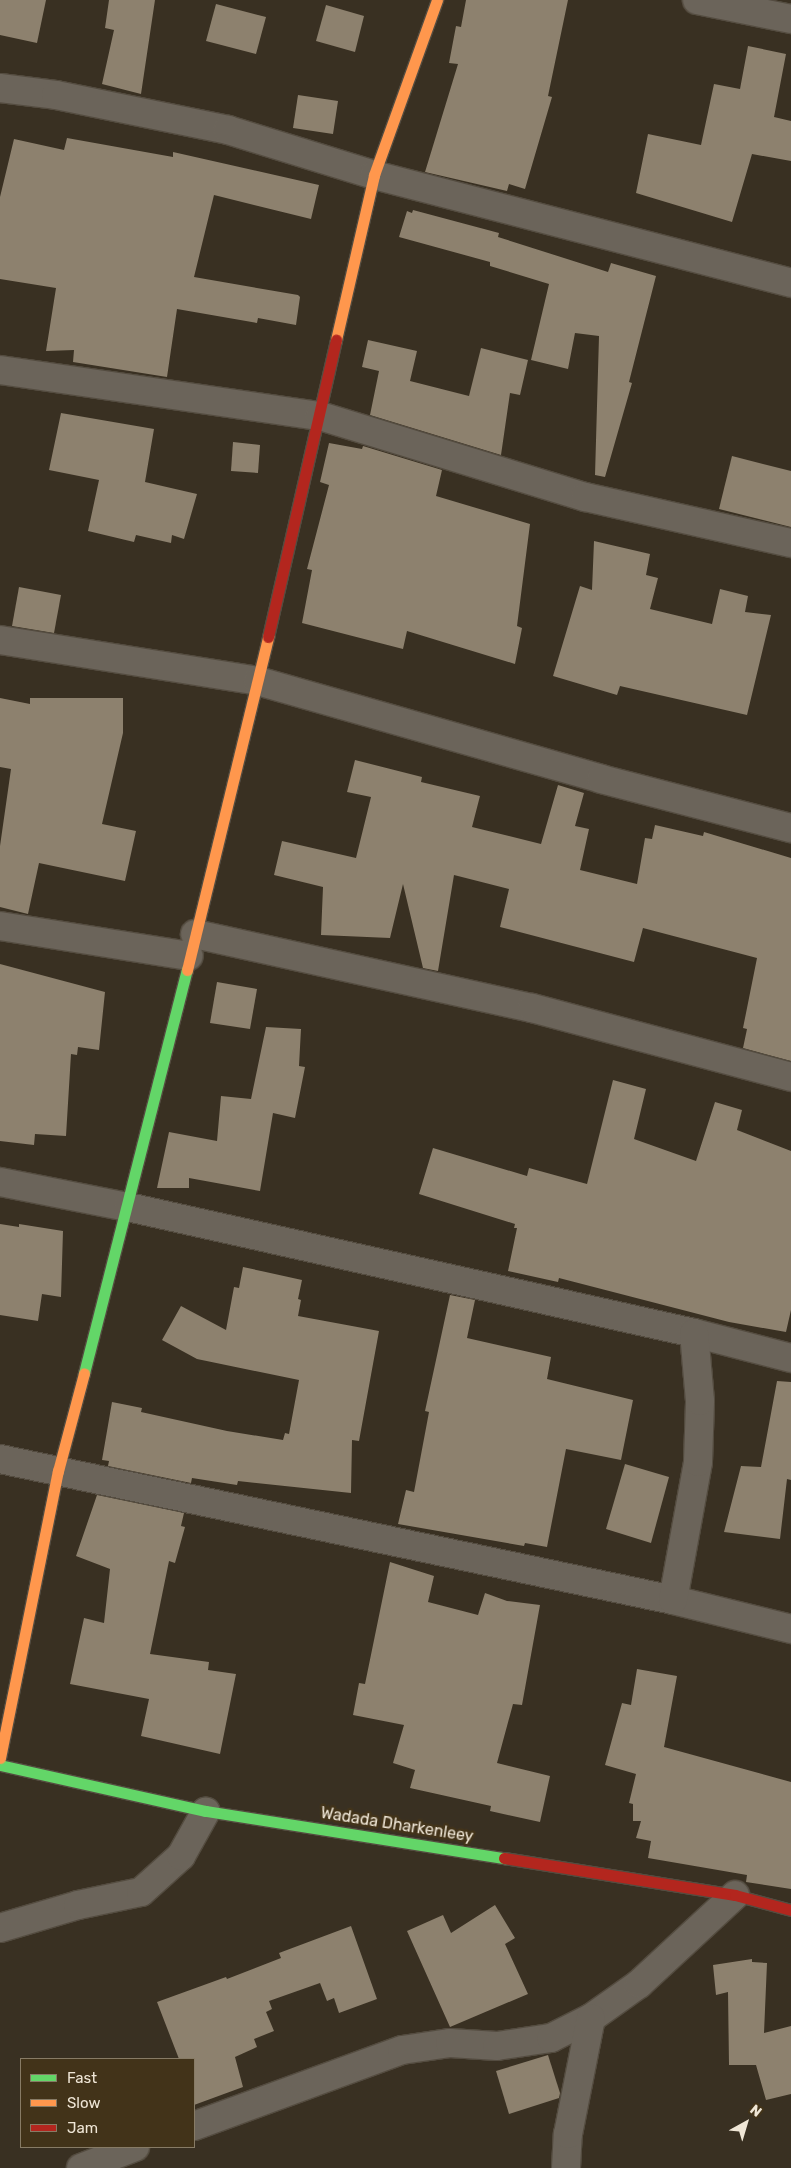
<!DOCTYPE html>
<html>
<head>
<meta charset="utf-8">
<style>
  body { margin:0 }
  #map { position:relative; width:791px; height:2168px; overflow:hidden; background:#393022; font-family:Rubik,sans-serif }
  div>[style] { position:absolute }
  .building>* { inset:0; background:#8d816e }
  .roads { filter:drop-shadow(1px 0 #544c40) drop-shadow(-1px 0 #544c40) drop-shadow(0 1px #544c40) drop-shadow(0 -1px #544c40) }
  .street>* { height:28px; margin:-14px; padding:0 14px; transform-origin:14px; border-radius:14px; background:#6b645a }
  .fast>* { height:11px; margin:-5.5px; padding:0 5.5px; transform-origin:5.5px; border-radius:5.5px; background:#63d668 }
  .slow>* { height:11px; margin:-5.5px; padding:0 5.5px; transform-origin:5.5px; border-radius:5.5px; background:#ff974d }
  .jam>* { height:11px; margin:-5.5px; padding:0 5.5px; transform-origin:5.5px; border-radius:5.5px; background:#b3261e }
  span { translate:-50% -50%; white-space:nowrap; text-align:center; line-height:1.15; -webkit-text-stroke:5px #423319; paint-order:stroke }
  .street-label { font-size:16px; color:#efe6d6 }
  .legend { position:absolute; left:20px; top:2058px; width:175px; height:90px; box-sizing:border-box; background:#423319; border:1px solid #877b65; margin:0; padding:6px 9px; list-style:none; font-size:15px; color:#efe6d6 }
  .legend li { display:flex; align-items:center; gap:10px; height:25px }
  .legend b { width:25px; border:1px solid #877b65 }
  .north { position:absolute; left:721px; top:2098px; width:50px; height:50px; -webkit-text-stroke:4px #423319; paint-order:stroke; rotate:39deg; font-size:14px; font-weight:700; line-height:20px; text-align:center; color:#efe6d6 }
  .north::after { content:''; display:block; margin:auto; width:18px; height:22px; background:#efe6d6; clip-path:polygon(50% 0,100% 100%,50% 72%,0 100%) }
</style>
</head>
<body>
<div id="map">
  <div class="building">
    <i style="clip-path:polygon(0 0,46px 0,37px 43px,0 35px)"></i>
    <i style="clip-path:polygon(109px 0,155px 0,141px 94px,102px 84px,114px 30px,105px 28px)"></i>
    <i style="clip-path:polygon(466px 0,568px 0,548px 96px,552px 97px,525px 189px,509px 184px,507px 191px,425px 172px,458px 64px,449px 63px,456px 26px,461px 27px)"></i>
    <i style="clip-path:polygon(216px 4px,266px 17px,256px 54px,206px 41px)"></i>
    <i style="clip-path:polygon(326px 5px,364px 16px,355px 52px,316px 41px)"></i>
    <i style="clip-path:polygon(748px 46px,786px 54px,774px 117px,791px 121px,791px 161px,752px 154px,732px 222px,636px 193px,648px 134px,701px 145px,714px 84px,740px 89px)"></i>
    <i style="clip-path:polygon(298px 95px,338px 101px,333px 134px,293px 128px)"></i>
    <i style="clip-path:polygon(67px 138px,173px 157px,173px 152px,319px 185px,311px 219px,214px 195px,194px 277px,298px 295px,300px 297px,296px 325px,258px 318px,257px 323px,177px 309px,167px 377px,73px 362px,74px 350px,46px 351px,56px 288px,0 279px,0 197px,14px 139px,64px 150px)"></i>
    <i style="clip-path:polygon(413px 210px,499px 233px,498px 237px,608px 272px,611px 263px,656px 276px,629px 382px,632px 383px,605px 477px,595px 475px,599px 336px,575px 333px,568px 369px,531px 360px,549px 284px,490px 266px,490px 262px,399px 237px,407px 211px,412px 213px)"></i>
    <i style="clip-path:polygon(368px 340px,417px 351px,410px 381px,469px 396px,481px 348px,528px 360px,520px 395px,510px 393px,501px 455px,370px 415px,379px 371px,362px 367px)"></i>
    <i style="clip-path:polygon(61px 413px,154px 429px,145px 482px,197px 494px,184px 539px,172px 535px,171px 543px,136px 535px,134px 542px,88px 531px,99px 480px,49px 470px)"></i>
    <i style="clip-path:polygon(233px 442px,260px 445px,258px 473px,231px 471px)"></i>
    <i style="clip-path:polygon(329px 443px,362px 449px,363px 446px,442px 470px,436px 496px,530px 524px,517px 626px,522px 628px,515px 664px,407px 631px,403px 649px,302px 623px,312px 570px,307px 569px,329px 485px,320px 482px)"></i>
    <i style="clip-path:polygon(732px 456px,791px 471px,791px 527px,719px 509px)"></i>
    <i style="clip-path:polygon(594px 541px,650px 554px,646px 575px,658px 578px,650px 609px,712px 624px,720px 589px,748px 596px,745px 612px,771px 615px,747px 715px,620px 686px,617px 695px,553px 676px,580px 586px,592px 590px)"></i>
    <i style="clip-path:polygon(19px 587px,61px 595px,54px 633px,12px 626px)"></i>
    <i style="clip-path:polygon(0 698px,30px 704px,30px 698px,123px 698px,123px 733px,102px 824px,136px 831px,125px 881px,39px 863px,28px 914px,0 907px,0 846px,11px 769px,0 767px)"></i>
    <i style="clip-path:polygon(355px 760px,422px 777px,421px 782px,480px 796px,472px 827px,541px 844px,558px 785px,584px 793px,575px 826px,589px 829px,580px 870px,637px 884px,645px 838px,652px 839px,655px 825px,703px 836px,704px 832px,791px 858px,791px 1061px,743px 1048px,747px 1029px,743px 1028px,757px 958px,643px 928px,634px 962px,500px 927px,509px 889px,454px 875px,438px 971px,423px 968px,403px 884px,390px 938px,321px 935px,323px 887px,274px 875px,282px 841px,356px 858px,371px 797px,347px 792px)"></i>
    <i style="clip-path:polygon(0 964px,105px 992px,99px 1050px,78px 1047px,77px 1055px,71px 1054px,66px 1136px,35px 1134px,34px 1145px,0 1141px)"></i>
    <i style="clip-path:polygon(217px 982px,257px 989px,250px 1029px,210px 1023px)"></i>
    <i style="clip-path:polygon(266px 1027px,301px 1029px,299px 1066px,305px 1067px,295px 1118px,273px 1113px,260px 1191px,189px 1178px,189px 1188px,157px 1188px,169px 1132px,217px 1141px,221px 1096px,251px 1099px)"></i>
    <i style="clip-path:polygon(613px 1080px,646px 1089px,634px 1139px,696px 1161px,715px 1102px,742px 1110px,737px 1130px,791px 1151px,791px 1310px,786px 1332px,729px 1322px,559px 1278px,558px 1282px,508px 1271px,517px 1228px,514px 1228px,515px 1224px,419px 1194px,433px 1148px,527px 1176px,529px 1168px,587px 1184px)"></i>
    <i style="clip-path:polygon(0 1224px,19px 1227px,19px 1224px,63px 1231px,61px 1297px,42px 1294px,38px 1321px,0 1315px)"></i>
    <i style="clip-path:polygon(243px 1267px,302px 1280px,298px 1299px,301px 1300px,298px 1316px,379px 1331px,359px 1441px,352px 1440px,351px 1493px,238px 1481px,237px 1485px,192px 1478px,191px 1483px,108px 1466px,109px 1461px,102px 1460px,112px 1402px,142px 1408px,141px 1412px,227px 1431px,283px 1440px,285px 1433px,289px 1434px,299px 1380px,197px 1359px,162px 1340px,181px 1306px,226px 1330px,234px 1287px,239px 1288px)"></i>
    <i style="clip-path:polygon(450px 1295px,475px 1300px,467px 1338px,551px 1357px,547px 1379px,633px 1400px,621px 1460px,566px 1449px,547px 1547px,525px 1543px,524px 1546px,398px 1524px,406px 1490px,414px 1492px,429px 1412px,425px 1411px)"></i>
    <i style="clip-path:polygon(777px 1381px,791px 1382px,791px 1480px,787px 1479px,780px 1539px,724px 1532px,741px 1466px,761px 1467px)"></i>
    <i style="clip-path:polygon(625px 1464px,669px 1477px,651px 1543px,606px 1529px)"></i>
    <i style="clip-path:polygon(97px 1495px,184px 1513px,181px 1526px,185px 1527px,175px 1563px,169px 1561px,150px 1654px,209px 1662px,208px 1670px,236px 1674px,220px 1754px,141px 1736px,149px 1699px,70px 1684px,84px 1618px,104px 1623px,110px 1569px,76px 1556px)"></i>
    <i style="clip-path:polygon(390px 1562px,434px 1576px,428px 1602px,478px 1615px,485px 1593px,507px 1601px,540px 1605px,522px 1705px,513px 1704px,497px 1763px,550px 1776px,540px 1822px,490px 1811px,491px 1806px,410px 1788px,415px 1770px,393px 1763px,404px 1725px,353px 1715px,359px 1683px,365px 1684px)"></i>
    <i style="clip-path:polygon(637px 1669px,677px 1676px,664px 1747px,791px 1782px,791px 1889px,746px 1882px,747px 1875px,648px 1858px,651px 1841px,636px 1838px,641px 1821px,633px 1821px,633px 1804px,629px 1803px,636px 1774px,605px 1765px,622px 1703px,631px 1705px)"></i>
    <i style="clip-path:polygon(495px 1905px,515px 1938px,505px 1944px,528px 1994px,450px 2027px,407px 1931px,443px 1915px,451px 1933px)"></i>
    <i style="clip-path:polygon(351px 1926px,377px 1999px,339px 2013px,334px 1998px,327px 2001px,320px 1983px,269px 2001px,272px 2009px,266px 2012px,274px 2031px,254px 2039px,257px 2047px,235px 2057px,243px 2087px,194px 2105px,194px 2059px,179px 2059px,157px 2002px,226px 1977px,227px 1979px,281px 1958px,279px 1953px)"></i>
    <i style="clip-path:polygon(752px 1959px,752px 1962px,767px 1963px,764px 2033px,791px 2026px,791px 2094px,766px 2100px,756px 2065px,729px 2065px,728px 1992px,716px 1995px,713px 1965px)"></i>
    <i style="clip-path:polygon(548px 2055px,560px 2093px,559px 2098px,509px 2114px,496px 2071px)"></i>
  </div>
  <div class="roads">
    <div class="street">
      <i style="left:697px;top:0;width:96px;rotate:11.4deg"></i>
      <i style="left:0;top:88px;width:56px;rotate:7.1deg"></i>
      <i style="left:56px;top:95px;width:176px;rotate:11.5deg"></i>
      <i style="left:228px;top:130px;width:153px;rotate:17.1deg"></i>
      <i style="left:374px;top:175px;width:431px;rotate:14.5deg"></i>
      <i style="left:0;top:370px;width:323px;rotate:8.2deg"></i>
      <i style="left:320px;top:416px;width:277px;rotate:17deg"></i>
      <i style="left:585px;top:497px;width:211px;rotate:12.6deg"></i>
      <i style="left:0;top:640px;width:261px;rotate:9deg"></i>
      <i style="left:258px;top:681px;width:357px;rotate:15.9deg"></i>
      <i style="left:601px;top:779px;width:196px;rotate:14.5deg"></i>
      <i style="left:0;top:926px;width:191px;rotate:9deg"></i>
      <i style="left:195px;top:934px;width:345px;rotate:12.4deg"></i>
      <i style="left:532px;top:1008px;width:268px;rotate:14.9deg"></i>
      <i style="left:0;top:1182px;width:130px;rotate:11.1deg"></i>
      <i style="left:128px;top:1207px;width:580px;rotate:12.55deg"></i>
      <i style="left:694px;top:1333px;width:100px;rotate:14.5deg"></i>
      <i style="left:0;top:1459px;width:688px;rotate:11.83deg"></i>
      <i style="left:673px;top:1600px;width:122px;rotate:13.8deg"></i>
      <i style="left:673px;top:1600px;width:140px;rotate:-79.7deg"></i>
      <i style="left:698px;top:1462px;width:61px;rotate:-88.1deg"></i>
      <i style="left:700px;top:1401px;width:68px;rotate:-95deg"></i>
      <i style="left:0;top:1928px;width:81px;rotate:-16.4deg"></i>
      <i style="left:78px;top:1905px;width:64px;rotate:-11.7deg"></i>
      <i style="left:141px;top:1892px;width:54px;rotate:-42deg"></i>
      <i style="left:181px;top:1856px;width:51px;rotate:-60.9deg"></i>
      <i style="left:194px;top:2126px;width:221px;rotate:-20.1deg"></i>
      <i style="left:402px;top:2050px;width:49px;rotate:-8.3deg"></i>
      <i style="left:450px;top:2043px;width:47px;rotate:3.7deg"></i>
      <i style="left:497px;top:2046px;width:55px;rotate:-8.4deg"></i>
      <i style="left:551px;top:2038px;width:45px;rotate:-26.6deg"></i>
      <i style="left:591px;top:2018px;width:59px;rotate:-35.3deg"></i>
      <i style="left:639px;top:1984px;width:131px;rotate:-42.8deg"></i>
      <i style="left:81px;top:2168px;width:58px;rotate:-21.3deg"></i>
      <i style="left:566px;top:2168px;width:34px;rotate:-87deg"></i>
      <i style="left:568px;top:2134px;width:118px;rotate:-78.8deg"></i>
    </div>
    <div class="fast">
      <i style="left:84px;top:1373px;width:416px;rotate:-75.7deg"></i>
      <i style="left:0;top:1765px;width:211px;rotate:12.6deg"></i>
      <i style="left:206px;top:1811px;width:302px;rotate:9deg"></i>
    </div>
    <div class="slow">
      <i style="left:336px;top:340px;width:169px;rotate:-77deg"></i>
      <i style="left:374px;top:175px;width:186px;rotate:-70.2deg"></i>
      <i style="left:187px;top:970px;width:343px;rotate:-76.3deg"></i>
      <i style="left:0;top:1758px;width:293px;rotate:-78.6deg"></i>
      <i style="left:58px;top:1471px;width:101px;rotate:-75.1deg"></i>
    </div>
    <div class="jam">
      <i style="left:268px;top:637px;width:305px;rotate:-77.1deg"></i>
      <i style="left:504px;top:1858px;width:234px;rotate:9.1deg"></i>
      <i style="left:735px;top:1895px;width:58px;rotate:15deg"></i>
    </div>
  </div>
  <div class="street-label">
    <span style="left:397px;top:1825px;rotate:9deg">Wadada Dharkenleey</span>
  </div>
  <ul class="legend">
  <li><b style="height:6px;background:#63d668"></b>Fast</li>
  <li><b style="height:6px;background:#ff974d"></b>Slow</li>
  <li><b style="height:6px;background:#b3261e"></b>Jam</li>
  </ul>
  <div class="north">N</div>
</div>
</body>
</html>
